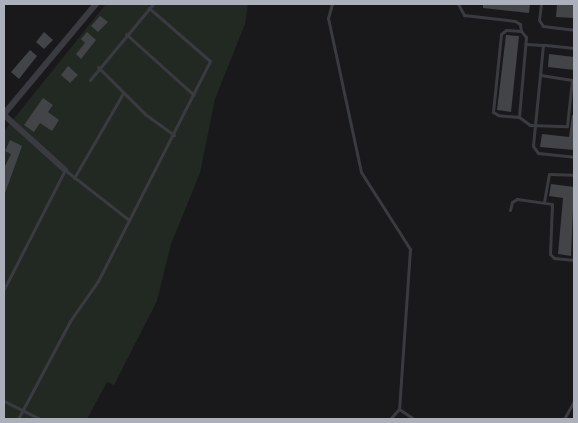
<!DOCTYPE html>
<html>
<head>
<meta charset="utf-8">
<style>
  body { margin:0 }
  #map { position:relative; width:578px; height:423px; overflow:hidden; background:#19191b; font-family:"Golos Text",sans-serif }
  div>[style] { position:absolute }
  .green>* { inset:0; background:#212922 }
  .building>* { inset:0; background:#434448 }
  .lane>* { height:3px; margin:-1.5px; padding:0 1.5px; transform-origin:1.5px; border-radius:1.5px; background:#3a3b40 }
  .street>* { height:6px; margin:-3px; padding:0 3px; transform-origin:3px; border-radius:3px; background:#3a3b40 }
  span { translate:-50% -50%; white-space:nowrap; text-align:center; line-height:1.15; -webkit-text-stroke:4px #141416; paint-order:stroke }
  .frame { position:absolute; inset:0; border:5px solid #acb0bb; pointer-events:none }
</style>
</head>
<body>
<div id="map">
  <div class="green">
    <i style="clip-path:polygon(106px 4px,248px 4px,245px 24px,215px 99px,200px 173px,171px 244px,157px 301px,114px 385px,107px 382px,87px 419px,4px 419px,4px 131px)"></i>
  </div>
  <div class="building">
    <i style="clip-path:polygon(483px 4px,530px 4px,529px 13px,483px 8px)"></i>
    <i style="clip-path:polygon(557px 4px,574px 5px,574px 18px,556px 17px)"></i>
    <i style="clip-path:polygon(100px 16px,108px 22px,98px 32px,91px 26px)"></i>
    <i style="clip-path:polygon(44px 32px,53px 40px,44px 49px,36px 42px)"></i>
    <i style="clip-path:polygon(87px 32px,96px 40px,81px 59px,76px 54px,85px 43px,81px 39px)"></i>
    <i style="clip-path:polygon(506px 35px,519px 36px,511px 112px,497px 110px)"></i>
    <i style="clip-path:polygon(30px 50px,37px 56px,19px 79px,11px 72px)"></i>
    <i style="clip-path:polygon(549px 54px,574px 57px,574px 70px,548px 67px)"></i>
    <i style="clip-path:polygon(68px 66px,78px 75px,70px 83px,61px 75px)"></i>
    <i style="clip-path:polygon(43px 98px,53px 105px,48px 112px,59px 120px,52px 131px,40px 123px,34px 132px,24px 125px)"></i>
    <i style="clip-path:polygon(572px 115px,574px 115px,574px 150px,540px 147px,542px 134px,569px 137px)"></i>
    <i style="clip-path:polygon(10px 140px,22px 146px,4px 196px,4px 168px,11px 154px,5px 151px)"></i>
    <i style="clip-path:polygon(551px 184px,574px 187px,571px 256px,558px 254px,563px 198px,549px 196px)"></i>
  </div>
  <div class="lane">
    <i style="left:332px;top:4px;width:15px;rotate:106deg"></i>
    <i style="left:328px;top:18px;width:157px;rotate:77.9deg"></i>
    <i style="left:361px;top:172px;width:91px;rotate:57.5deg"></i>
    <i style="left:410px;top:249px;width:160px;rotate:93.9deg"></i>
    <i style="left:399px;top:409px;width:13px;rotate:132deg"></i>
    <i style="left:458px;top:4px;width:13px;rotate:61deg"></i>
    <i style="left:464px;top:15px;width:51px;rotate:6.7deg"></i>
    <i style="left:515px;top:21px;width:6px;rotate:31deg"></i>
    <i style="left:520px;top:24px;width:7px;rotate:82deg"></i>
    <i style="left:541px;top:4px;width:16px;rotate:97deg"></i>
    <i style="left:539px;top:20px;width:7px;rotate:56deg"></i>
    <i style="left:543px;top:26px;width:31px;rotate:7deg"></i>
    <i style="left:506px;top:30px;width:15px;rotate:4deg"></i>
    <i style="left:521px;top:31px;width:8px;rotate:50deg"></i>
    <i style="left:526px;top:37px;width:80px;rotate:95deg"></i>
    <i style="left:519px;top:117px;width:21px;rotate:-175deg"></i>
    <i style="left:498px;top:115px;width:6px;rotate:-149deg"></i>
    <i style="left:493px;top:112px;width:78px;rotate:-84.1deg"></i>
    <i style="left:501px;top:34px;width:6px;rotate:-39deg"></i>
    <i style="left:126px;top:34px;width:91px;rotate:41.9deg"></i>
    <i style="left:526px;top:44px;width:17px;rotate:3deg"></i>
    <i style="left:574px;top:48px;width:31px;rotate:-174deg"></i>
    <i style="left:543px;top:45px;width:101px;rotate:95.7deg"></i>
    <i style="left:533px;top:146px;width:9px;rotate:54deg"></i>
    <i style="left:538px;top:153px;width:36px;rotate:6deg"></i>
    <i style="left:98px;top:67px;width:66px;rotate:45deg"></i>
    <i style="left:145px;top:114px;width:36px;rotate:36deg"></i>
    <i style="left:90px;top:80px;width:99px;rotate:-50.3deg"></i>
    <i style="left:519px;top:117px;width:14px;rotate:36deg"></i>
    <i style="left:530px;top:125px;width:37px;rotate:2deg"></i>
    <i style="left:567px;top:126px;width:46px;rotate:-83.8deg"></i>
    <i style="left:572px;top:80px;width:32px;rotate:-171deg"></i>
    <i style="left:74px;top:178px;width:98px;rotate:-60deg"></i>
    <i style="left:544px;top:202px;width:28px;rotate:-80deg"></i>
    <i style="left:549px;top:174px;width:25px;rotate:2deg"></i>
    <i style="left:510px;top:210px;width:8px;rotate:-76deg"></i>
    <i style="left:512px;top:202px;width:6px;rotate:-31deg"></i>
    <i style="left:517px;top:199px;width:35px;rotate:8deg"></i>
    <i style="left:552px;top:204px;width:50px;rotate:92.3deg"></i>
    <i style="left:550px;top:254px;width:6px;rotate:45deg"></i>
    <i style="left:554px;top:258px;width:20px;rotate:6deg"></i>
    <i style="left:4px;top:289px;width:134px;rotate:-62.9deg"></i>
    <i style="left:65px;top:170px;width:81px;rotate:38deg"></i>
    <i style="left:4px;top:401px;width:40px;rotate:26.6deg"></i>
    <i style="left:399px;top:409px;width:18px;rotate:34deg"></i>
    <i style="left:18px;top:419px;width:111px;rotate:-62deg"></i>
    <i style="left:70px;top:321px;width:49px;rotate:-55deg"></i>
    <i style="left:98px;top:281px;width:247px;rotate:-63deg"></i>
    <i style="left:210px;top:61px;width:81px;rotate:-139deg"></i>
    <i style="left:564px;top:419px;width:21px;rotate:-61deg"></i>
  </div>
  <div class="street">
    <i style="left:4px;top:114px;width:143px;rotate:-50.1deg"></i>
    <i style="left:4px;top:115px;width:82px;rotate:42deg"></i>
  </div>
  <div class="frame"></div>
</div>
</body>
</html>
